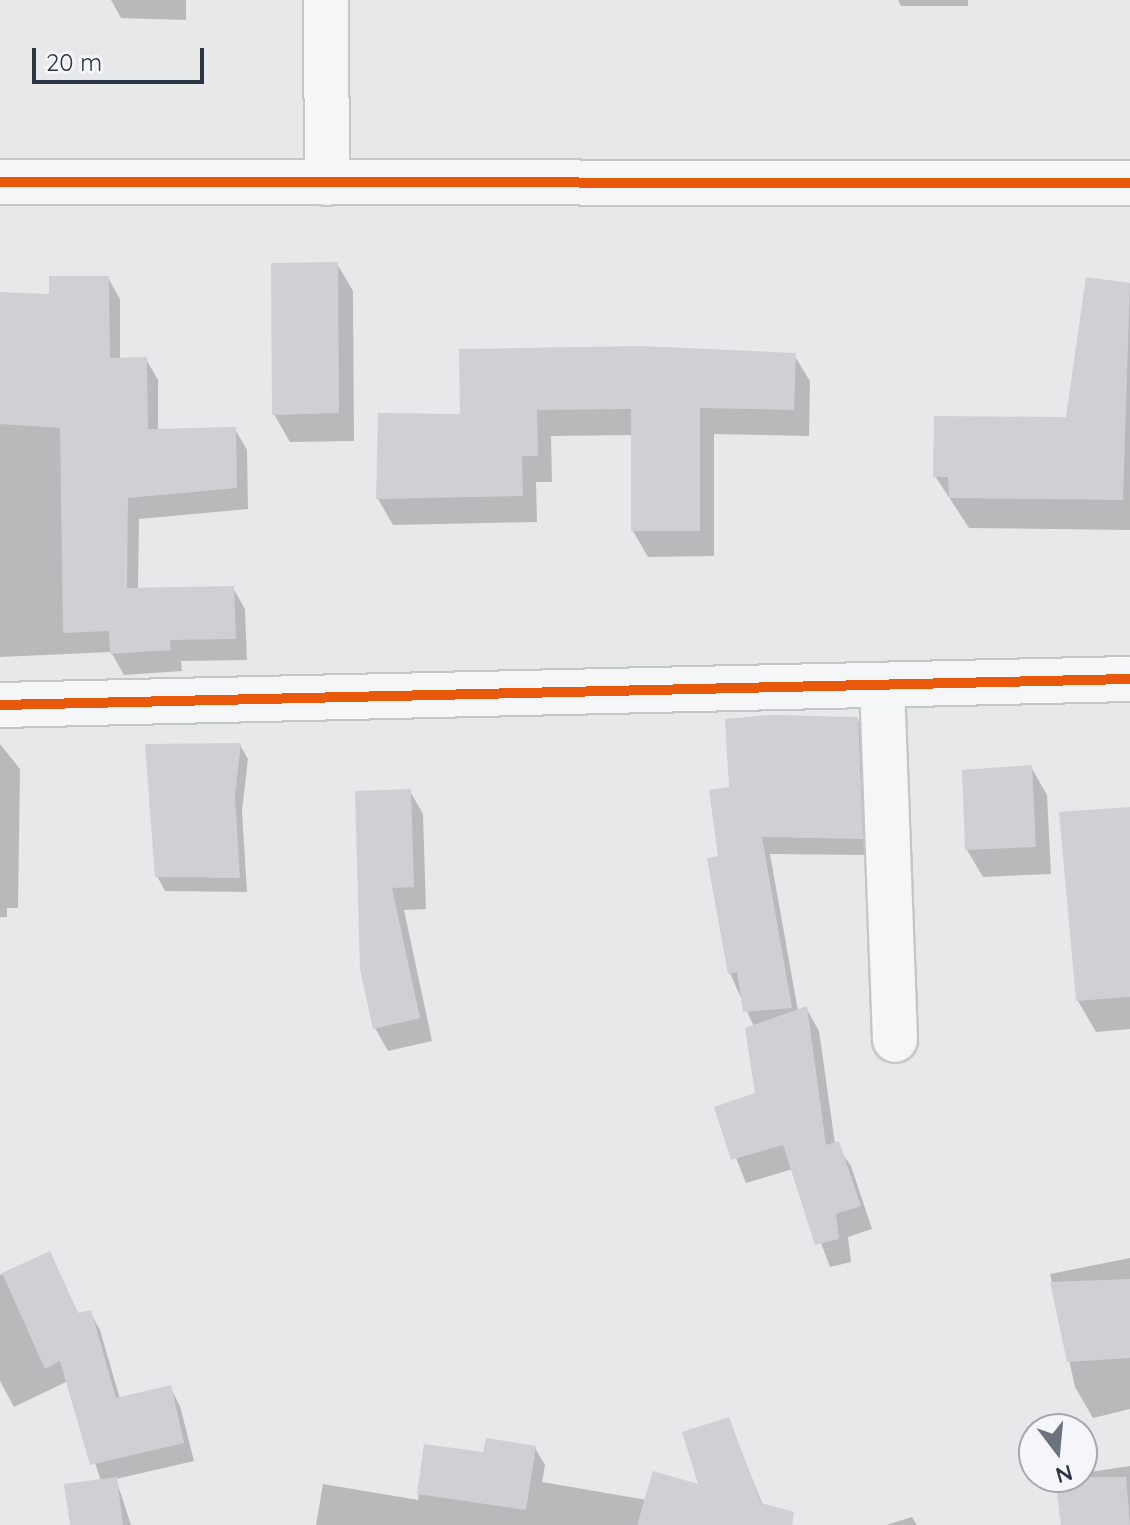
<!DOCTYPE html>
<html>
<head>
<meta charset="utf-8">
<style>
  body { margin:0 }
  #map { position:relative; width:1130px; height:1525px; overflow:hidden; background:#e6e8ea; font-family:Quicksand,sans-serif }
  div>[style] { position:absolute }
  .shadow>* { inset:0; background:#0003 }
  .building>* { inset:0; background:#ced0d3 }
  .roads { filter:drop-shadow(2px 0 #c4c6c8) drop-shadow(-2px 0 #c4c6c8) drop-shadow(0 2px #c4c6c8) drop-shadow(0 -2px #c4c6c8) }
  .minor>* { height:44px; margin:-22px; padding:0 22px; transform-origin:22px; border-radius:22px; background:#f5f6f7 }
  .cycleway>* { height:10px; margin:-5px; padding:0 5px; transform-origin:5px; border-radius:5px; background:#e8590c }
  span { translate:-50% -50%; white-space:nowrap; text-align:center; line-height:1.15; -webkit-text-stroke:6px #f4f6f9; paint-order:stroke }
  .north { position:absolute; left:1018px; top:1413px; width:80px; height:80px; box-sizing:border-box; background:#f4f6f9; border:2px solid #a4a8b1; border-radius:50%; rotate:164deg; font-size:22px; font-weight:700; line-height:32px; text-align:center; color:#2b3445 }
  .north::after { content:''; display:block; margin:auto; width:28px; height:36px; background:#6c737f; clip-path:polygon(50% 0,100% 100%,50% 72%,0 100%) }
  .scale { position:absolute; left:32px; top:48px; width:172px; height:36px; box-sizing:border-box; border:4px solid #2b3445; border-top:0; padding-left:10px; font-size:24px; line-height:28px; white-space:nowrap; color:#2b3445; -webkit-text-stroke:6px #f4f6f9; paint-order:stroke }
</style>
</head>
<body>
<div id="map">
  <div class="shadow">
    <i style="clip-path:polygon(111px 0,186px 0,186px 20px,121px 18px)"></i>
    <i style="clip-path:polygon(898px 0,968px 0,968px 6px,901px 6px)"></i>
    <i style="clip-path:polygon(337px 264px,353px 291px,354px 441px,290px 442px,274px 414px)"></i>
    <i style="clip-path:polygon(108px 278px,120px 299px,120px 359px,146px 359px,158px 380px,158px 430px,235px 429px,247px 450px,248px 509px,139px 519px,138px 590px,233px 588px,245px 609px,247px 660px,181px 661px,182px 671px,124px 675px,111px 652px,0 657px,0 294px,51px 296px)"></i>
    <i style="clip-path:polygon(1088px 279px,1130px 285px,1130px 530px,969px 528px,935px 476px,1068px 419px)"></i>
    <i style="clip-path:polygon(794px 355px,810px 381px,809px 436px,714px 434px,714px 556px,648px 557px,633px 531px,633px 435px,551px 436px,552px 482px,536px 482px,537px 522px,393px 525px,378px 499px,462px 416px)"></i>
    <i style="clip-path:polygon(857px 719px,867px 736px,871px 855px,770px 854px,798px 1011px,806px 1008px,819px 1031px,835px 1144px,851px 1166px,872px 1229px,848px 1237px,851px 1262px,830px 1267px,793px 1169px,746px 1183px,716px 1108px,757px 1094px,754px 1027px,730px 973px,720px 857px,731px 789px)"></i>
    <i style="clip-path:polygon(0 744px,20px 769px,18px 908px,7px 908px,7px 917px,0 917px)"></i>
    <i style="clip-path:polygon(240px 745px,248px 759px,242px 811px,247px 892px,165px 891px,157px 876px)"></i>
    <i style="clip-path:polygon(1031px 767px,1047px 795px,1051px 874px,983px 877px,967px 850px)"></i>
    <i style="clip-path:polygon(410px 791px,423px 814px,426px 909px,404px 910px,432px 1041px,388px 1051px,375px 1028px,362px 969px)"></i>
    <i style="clip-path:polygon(1130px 809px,1130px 1029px,1096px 1032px,1078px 1001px)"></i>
    <i style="clip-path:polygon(49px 1253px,79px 1315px,90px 1312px,100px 1330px,120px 1399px,170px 1387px,180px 1406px,194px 1461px,116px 1479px,131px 1525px,72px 1525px,101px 1481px,68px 1381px,14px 1407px,0 1381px,0 1275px)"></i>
    <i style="clip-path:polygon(1130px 1258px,1130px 1409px,1093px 1418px,1075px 1387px,1050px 1274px)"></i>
    <i style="clip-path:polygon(728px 1419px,771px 1525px,316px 1525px,323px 1484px,418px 1500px,425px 1446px,485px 1455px,535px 1448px,545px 1465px,542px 1482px,647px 1500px,701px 1487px)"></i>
    <i style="clip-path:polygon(1130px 1466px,1130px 1525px,1063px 1525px,1057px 1477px)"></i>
    <i style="clip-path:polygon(912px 1517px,917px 1525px,886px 1525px)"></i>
  </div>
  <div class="building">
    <i style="clip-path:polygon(338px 262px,339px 413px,272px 415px,271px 263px)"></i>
    <i style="clip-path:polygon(49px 276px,109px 276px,110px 358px,147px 357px,148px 429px,236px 427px,237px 488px,128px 498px,127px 588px,234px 586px,236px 639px,170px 640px,171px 650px,110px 654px,109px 631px,63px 633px,60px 428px,0 424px,0 292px,49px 294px)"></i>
    <i style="clip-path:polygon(1086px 277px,1130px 283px,1123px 500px,949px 498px,948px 477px,933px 477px,934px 416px,1066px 417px)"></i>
    <i style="clip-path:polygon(640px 346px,796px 353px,794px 410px,700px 408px,700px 531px,631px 531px,631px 409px,537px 410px,538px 456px,522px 456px,523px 496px,376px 499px,378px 413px,460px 414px,459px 349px)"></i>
    <i style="clip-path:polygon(771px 715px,858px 717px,863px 839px,762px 837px,792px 1008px,743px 1012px,737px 972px,728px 974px,707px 858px,718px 856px,709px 790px,729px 787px,725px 719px)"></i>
    <i style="clip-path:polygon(241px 743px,235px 796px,240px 878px,155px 877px,145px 744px)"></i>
    <i style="clip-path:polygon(1032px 765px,1036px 847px,965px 850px,962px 770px)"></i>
    <i style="clip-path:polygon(411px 789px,414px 887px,392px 888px,420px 1018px,373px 1029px,360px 969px,355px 791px)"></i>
    <i style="clip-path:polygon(1130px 807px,1130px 997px,1076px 1001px,1059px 812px)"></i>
    <i style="clip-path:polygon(807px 1006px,826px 1145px,839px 1141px,861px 1206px,836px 1214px,839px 1239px,815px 1245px,783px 1145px,731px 1160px,714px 1107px,755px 1093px,745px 1028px)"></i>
    <i style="clip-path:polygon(50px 1251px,78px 1313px,91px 1310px,116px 1398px,171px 1385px,184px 1443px,90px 1465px,60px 1361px,45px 1369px,2px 1273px)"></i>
    <i style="clip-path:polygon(1130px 1279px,1130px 1358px,1067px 1362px,1050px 1282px)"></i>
    <i style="clip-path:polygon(729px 1417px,761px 1503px,794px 1512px,792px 1525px,637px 1525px,653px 1471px,698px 1484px,682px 1432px)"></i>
    <i style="clip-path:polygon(486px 1438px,536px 1446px,526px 1510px,417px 1494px,424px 1444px,483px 1452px)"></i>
    <i style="clip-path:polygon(117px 1477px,123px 1525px,70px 1525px,64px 1484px)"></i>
    <i style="clip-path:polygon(1055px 1477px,1126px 1477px,1130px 1525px,1061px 1525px)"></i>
  </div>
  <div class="roads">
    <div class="minor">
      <i style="left:326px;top:0;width:183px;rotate:89.7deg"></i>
      <i style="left:0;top:182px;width:1130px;rotate:0.05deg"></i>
      <i style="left:882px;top:685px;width:355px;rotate:87.9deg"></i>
      <i style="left:0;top:705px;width:1130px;rotate:-1.32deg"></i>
    </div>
  </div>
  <div class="cycleway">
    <i style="left:0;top:182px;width:1130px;rotate:0.05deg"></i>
    <i style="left:0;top:705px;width:1130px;rotate:-1.32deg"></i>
  </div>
  <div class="north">N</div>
  <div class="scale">20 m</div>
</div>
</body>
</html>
